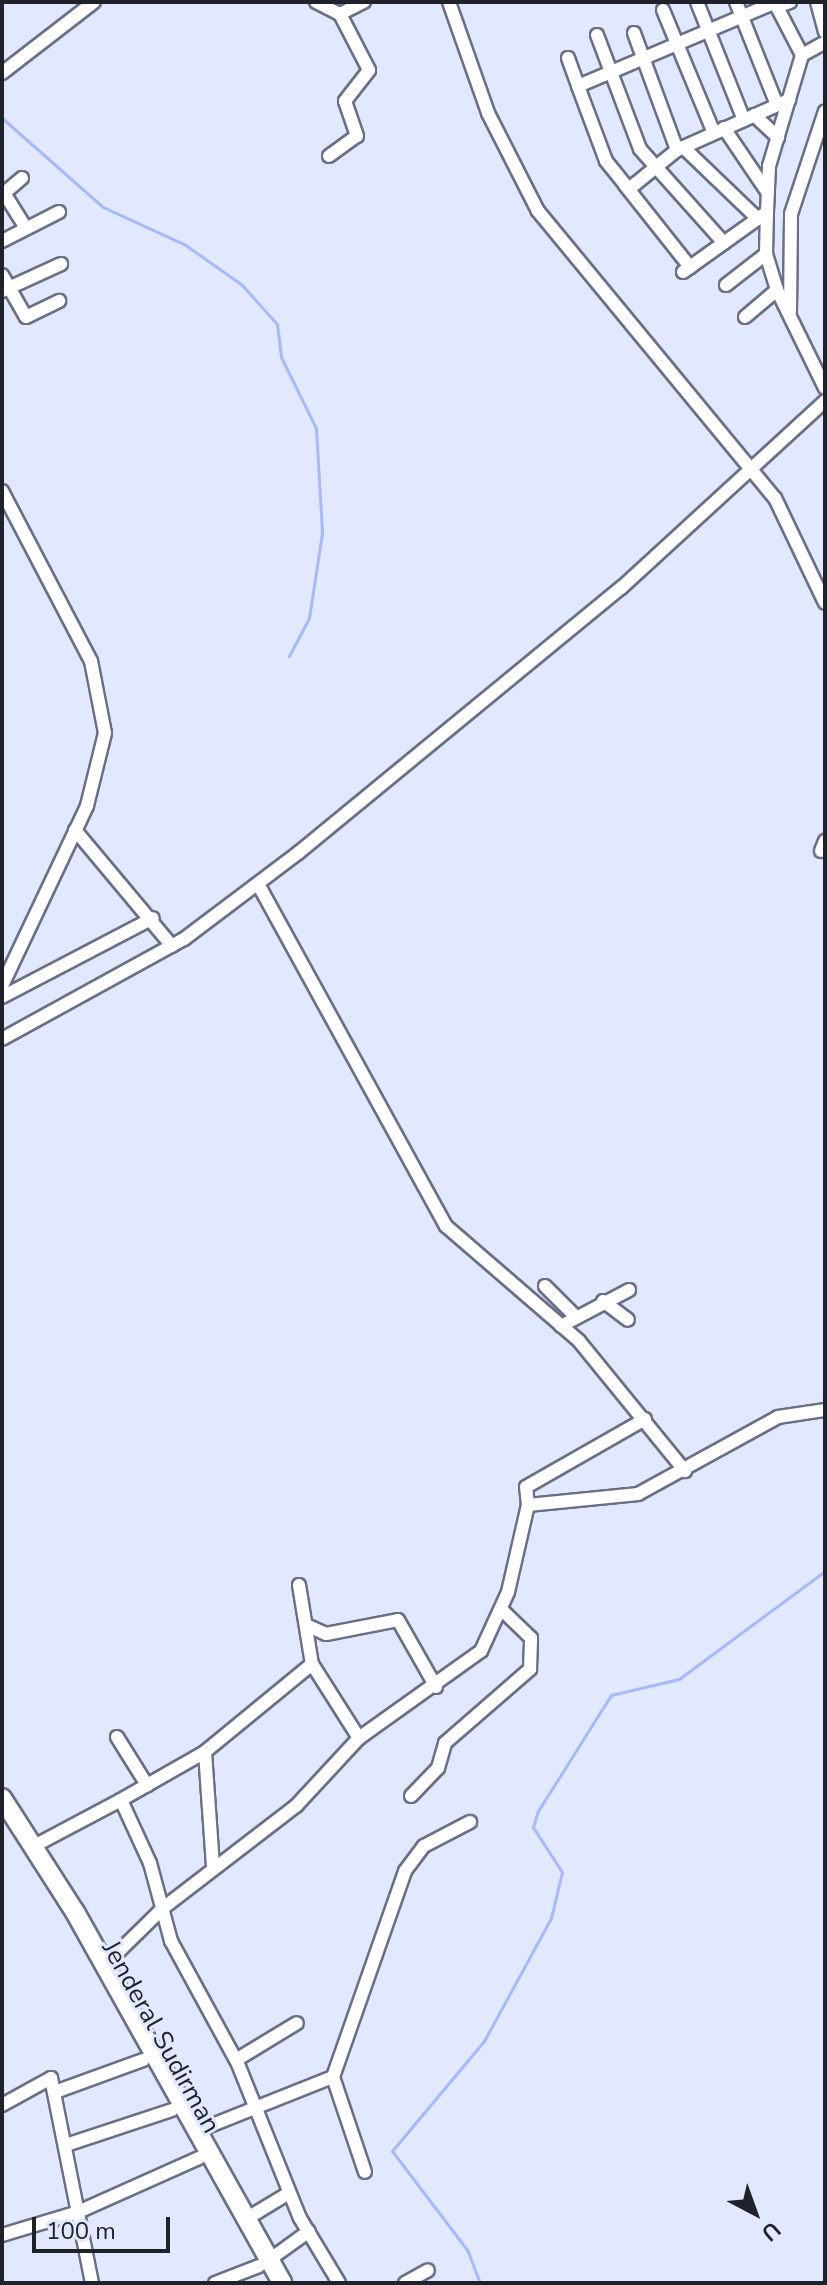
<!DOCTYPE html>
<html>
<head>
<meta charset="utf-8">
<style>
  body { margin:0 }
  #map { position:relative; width:827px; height:2285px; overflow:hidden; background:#e2e8fd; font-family:"Nunito Sans",sans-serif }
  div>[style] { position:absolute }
  .stream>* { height:3px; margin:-1.5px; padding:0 1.5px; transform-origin:1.5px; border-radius:1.5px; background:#a7b9fa }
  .roads { filter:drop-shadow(2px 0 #697086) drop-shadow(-2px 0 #697086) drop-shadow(0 2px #697086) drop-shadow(0 -2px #697086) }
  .minor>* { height:12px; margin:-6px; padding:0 6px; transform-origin:6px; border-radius:6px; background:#fff }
  .highway>* { height:18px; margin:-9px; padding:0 9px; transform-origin:9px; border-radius:9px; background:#fff }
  span { translate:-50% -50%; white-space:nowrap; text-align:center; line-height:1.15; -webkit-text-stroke:6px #e2e8fd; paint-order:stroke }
  .street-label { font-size:26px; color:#1f222b }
  .frame { position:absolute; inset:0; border:4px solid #1f222b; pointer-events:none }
  .north { position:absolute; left:715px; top:2173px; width:80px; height:80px; -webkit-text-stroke:6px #e2e8fd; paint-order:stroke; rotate:139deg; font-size:22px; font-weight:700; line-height:32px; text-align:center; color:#1f222b }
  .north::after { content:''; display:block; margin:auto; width:28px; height:36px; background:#1f222b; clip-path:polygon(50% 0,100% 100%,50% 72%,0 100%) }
  .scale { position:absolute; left:32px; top:2217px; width:138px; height:36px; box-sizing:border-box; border:4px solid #1f222b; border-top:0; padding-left:10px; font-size:24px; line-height:28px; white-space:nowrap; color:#1f222b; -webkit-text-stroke:6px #e2e8fd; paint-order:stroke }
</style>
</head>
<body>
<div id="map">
  <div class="stream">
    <i style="left:2px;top:118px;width:135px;rotate:41.4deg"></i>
    <i style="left:103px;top:207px;width:89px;rotate:24.6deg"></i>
    <i style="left:184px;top:244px;width:70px;rotate:35.1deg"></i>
    <i style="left:241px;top:284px;width:54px;rotate:48deg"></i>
    <i style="left:277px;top:324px;width:33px;rotate:83deg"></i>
    <i style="left:281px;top:357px;width:79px;rotate:63.8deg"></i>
    <i style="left:316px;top:428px;width:105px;rotate:86.7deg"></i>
    <i style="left:322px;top:533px;width:86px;rotate:98.7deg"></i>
    <i style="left:309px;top:618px;width:43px;rotate:117.8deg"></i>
    <i style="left:480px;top:2283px;width:34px;rotate:-111deg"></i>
    <i style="left:468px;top:2251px;width:126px;rotate:-127.2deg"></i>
    <i style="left:392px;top:2151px;width:143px;rotate:-50.1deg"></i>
    <i style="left:484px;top:2041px;width:140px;rotate:-61.4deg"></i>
    <i style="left:551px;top:1918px;width:47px;rotate:-76.6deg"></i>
    <i style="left:562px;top:1872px;width:54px;rotate:-122.8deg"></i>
    <i style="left:533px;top:1827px;width:17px;rotate:-73deg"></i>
    <i style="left:538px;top:1811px;width:137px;rotate:-57.8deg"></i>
    <i style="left:611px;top:1695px;width:70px;rotate:-13.2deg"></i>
    <i style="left:679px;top:1679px;width:182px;rotate:-36.5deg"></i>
  </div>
  <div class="roads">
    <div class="minor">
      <i style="left:316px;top:2px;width:27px;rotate:27deg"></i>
      <i style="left:340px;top:14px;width:27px;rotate:-27deg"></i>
      <i style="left:449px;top:2px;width:118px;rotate:70.6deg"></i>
      <i style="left:488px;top:113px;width:110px;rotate:63deg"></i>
      <i style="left:538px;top:211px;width:372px;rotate:50.5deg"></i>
      <i style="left:775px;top:498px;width:116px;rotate:64.5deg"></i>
      <i style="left:697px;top:2px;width:127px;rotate:68.3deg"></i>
      <i style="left:736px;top:2px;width:111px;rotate:68.3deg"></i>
      <i style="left:776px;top:2px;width:215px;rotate:157deg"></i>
      <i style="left:578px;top:86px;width:80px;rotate:69.5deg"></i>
      <i style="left:606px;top:161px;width:36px;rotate:51deg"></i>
      <i style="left:629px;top:189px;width:62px;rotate:-39.1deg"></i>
      <i style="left:677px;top:150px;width:123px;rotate:-24.1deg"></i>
      <i style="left:817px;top:2px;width:31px;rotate:75deg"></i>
      <i style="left:663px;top:10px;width:133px;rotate:67.5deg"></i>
      <i style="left:634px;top:33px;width:125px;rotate:69.8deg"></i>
      <i style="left:597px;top:35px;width:122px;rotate:69.3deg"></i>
      <i style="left:640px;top:149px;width:126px;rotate:48.2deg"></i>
      <i style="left:802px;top:55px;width:26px;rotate:-29deg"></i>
      <i style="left:568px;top:58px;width:30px;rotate:70deg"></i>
      <i style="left:2px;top:73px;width:116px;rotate:-37.7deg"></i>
      <i style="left:754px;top:115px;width:33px;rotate:43deg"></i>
      <i style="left:724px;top:128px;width:78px;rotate:55.9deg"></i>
      <i style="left:683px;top:147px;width:104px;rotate:43.8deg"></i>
      <i style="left:329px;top:156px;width:34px;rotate:-36deg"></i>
      <i style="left:357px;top:136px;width:37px;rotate:-109deg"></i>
      <i style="left:345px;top:101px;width:39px;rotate:-52deg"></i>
      <i style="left:369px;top:70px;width:63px;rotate:-117.4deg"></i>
      <i style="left:22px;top:178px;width:23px;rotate:140deg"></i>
      <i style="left:4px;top:193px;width:40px;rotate:58deg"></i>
      <i style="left:625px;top:185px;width:105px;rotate:51.6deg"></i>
      <i style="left:767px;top:212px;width:46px;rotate:-87.5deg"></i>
      <i style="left:769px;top:166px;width:116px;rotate:-73.4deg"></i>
      <i style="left:802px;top:55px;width:54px;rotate:-117.5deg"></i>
      <i style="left:777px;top:7px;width:14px;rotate:-21deg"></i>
      <i style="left:2px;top:241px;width:64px;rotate:-27deg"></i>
      <i style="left:683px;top:272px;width:103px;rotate:-35.5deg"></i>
      <i style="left:767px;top:212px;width:42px;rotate:91.4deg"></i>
      <i style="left:2px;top:275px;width:48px;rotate:60.3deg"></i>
      <i style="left:26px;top:317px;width:37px;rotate:-26deg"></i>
      <i style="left:726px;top:285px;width:51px;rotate:-37.8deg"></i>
      <i style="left:766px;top:254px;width:38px;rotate:73deg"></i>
      <i style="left:2px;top:291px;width:65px;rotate:-24.6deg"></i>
      <i style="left:790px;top:312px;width:98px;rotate:-89.4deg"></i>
      <i style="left:791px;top:214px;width:108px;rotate:-71.7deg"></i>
      <i style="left:745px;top:317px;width:42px;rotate:-40.2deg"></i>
      <i style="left:777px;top:290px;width:109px;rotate:63.9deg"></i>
      <i style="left:2px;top:491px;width:192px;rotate:62.4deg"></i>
      <i style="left:91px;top:661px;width:73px;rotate:79deg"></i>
      <i style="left:105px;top:733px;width:75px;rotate:103.9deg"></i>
      <i style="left:87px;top:806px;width:199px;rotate:115.3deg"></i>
      <i style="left:75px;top:830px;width:151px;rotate:50.1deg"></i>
      <i style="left:821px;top:851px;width:11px;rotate:-68deg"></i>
      <i style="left:258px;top:884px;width:390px;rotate:61.2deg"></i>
      <i style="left:446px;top:1226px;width:176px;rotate:40.8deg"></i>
      <i style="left:579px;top:1341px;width:168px;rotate:50.8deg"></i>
      <i style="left:2px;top:997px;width:170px;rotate:-27.6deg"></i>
      <i style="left:2px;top:1039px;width:208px;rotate:-28.8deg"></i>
      <i style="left:184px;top:939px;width:143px;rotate:-37deg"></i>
      <i style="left:298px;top:853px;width:418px;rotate:-39.4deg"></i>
      <i style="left:621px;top:588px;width:277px;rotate:-42.5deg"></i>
      <i style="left:545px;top:1286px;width:44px;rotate:45deg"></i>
      <i style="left:603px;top:1301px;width:31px;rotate:37deg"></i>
      <i style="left:561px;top:1326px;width:77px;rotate:-27.9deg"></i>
      <i style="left:528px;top:1505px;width:18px;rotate:-96deg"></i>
      <i style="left:526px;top:1487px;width:137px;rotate:-29.7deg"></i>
      <i style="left:299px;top:1585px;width:80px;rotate:80.7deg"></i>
      <i style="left:312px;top:1664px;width:88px;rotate:57.6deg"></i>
      <i style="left:306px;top:1625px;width:22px;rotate:24deg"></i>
      <i style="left:326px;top:1634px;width:73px;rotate:-11deg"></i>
      <i style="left:398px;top:1620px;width:77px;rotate:60.4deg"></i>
      <i style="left:312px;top:1664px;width:139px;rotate:140.6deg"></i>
      <i style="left:205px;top:1752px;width:97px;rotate:150.3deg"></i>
      <i style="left:121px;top:1800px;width:69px;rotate:65.3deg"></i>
      <i style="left:150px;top:1863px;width:81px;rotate:74.9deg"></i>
      <i style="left:171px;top:1941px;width:140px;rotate:61.4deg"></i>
      <i style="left:238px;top:2064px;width:166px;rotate:68.1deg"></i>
      <i style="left:300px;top:2218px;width:76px;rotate:59deg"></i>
      <i style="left:117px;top:1737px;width:57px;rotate:58deg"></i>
      <i style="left:205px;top:1752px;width:115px;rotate:86deg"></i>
      <i style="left:411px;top:1796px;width:39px;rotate:-46deg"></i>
      <i style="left:438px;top:1768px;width:26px;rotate:-74deg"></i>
      <i style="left:445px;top:1743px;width:113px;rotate:-41deg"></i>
      <i style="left:530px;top:1669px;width:31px;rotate:-88deg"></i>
      <i style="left:531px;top:1638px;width:40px;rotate:-136deg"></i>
      <i style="left:34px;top:1846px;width:98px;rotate:-27.9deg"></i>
      <i style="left:105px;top:1965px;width:81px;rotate:-44.5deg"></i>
      <i style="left:163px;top:1908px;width:168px;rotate:-37.5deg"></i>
      <i style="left:296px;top:1806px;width:93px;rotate:-47.2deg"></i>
      <i style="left:359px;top:1738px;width:150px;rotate:-35.5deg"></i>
      <i style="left:481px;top:1651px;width:65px;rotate:-65.4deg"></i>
      <i style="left:508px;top:1592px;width:89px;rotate:-77.1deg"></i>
      <i style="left:528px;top:1505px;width:111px;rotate:-5.7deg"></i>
      <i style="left:638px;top:1494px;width:160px;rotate:-28.8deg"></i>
      <i style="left:778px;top:1417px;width:48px;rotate:-8.5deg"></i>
      <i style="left:236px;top:2060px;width:71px;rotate:-31.2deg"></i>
      <i style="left:333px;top:2077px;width:100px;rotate:71.4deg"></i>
      <i style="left:55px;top:2092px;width:94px;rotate:-20deg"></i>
      <i style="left:2px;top:2105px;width:56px;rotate:-28.9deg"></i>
      <i style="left:51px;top:2078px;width:209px;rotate:78.7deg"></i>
      <i style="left:197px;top:2131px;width:146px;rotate:-21.7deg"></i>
      <i style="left:333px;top:2077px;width:218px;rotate:-70.7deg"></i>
      <i style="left:405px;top:1871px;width:31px;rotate:-53deg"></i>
      <i style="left:424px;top:1846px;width:52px;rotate:-27.6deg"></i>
      <i style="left:66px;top:2145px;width:112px;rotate:-18.3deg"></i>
      <i style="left:246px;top:2219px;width:50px;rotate:-31.2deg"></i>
      <i style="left:2px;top:2235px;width:79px;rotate:-16.8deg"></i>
      <i style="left:78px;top:2212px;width:133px;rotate:-24.1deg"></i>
      <i style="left:269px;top:2260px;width:49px;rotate:-35.9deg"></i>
      <i style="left:215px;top:2283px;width:47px;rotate:-21.1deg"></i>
      <i style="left:405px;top:2283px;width:26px;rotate:-29deg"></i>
    </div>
    <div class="highway">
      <i style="left:2px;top:1798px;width:135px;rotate:57.4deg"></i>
      <i style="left:75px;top:1912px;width:425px;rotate:60.8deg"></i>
    </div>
  </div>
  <div class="street-label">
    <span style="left:161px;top:2037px;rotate:61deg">Jenderal Sudirman</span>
  </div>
  <div class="frame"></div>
  <div class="north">U</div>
  <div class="scale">100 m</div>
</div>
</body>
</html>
